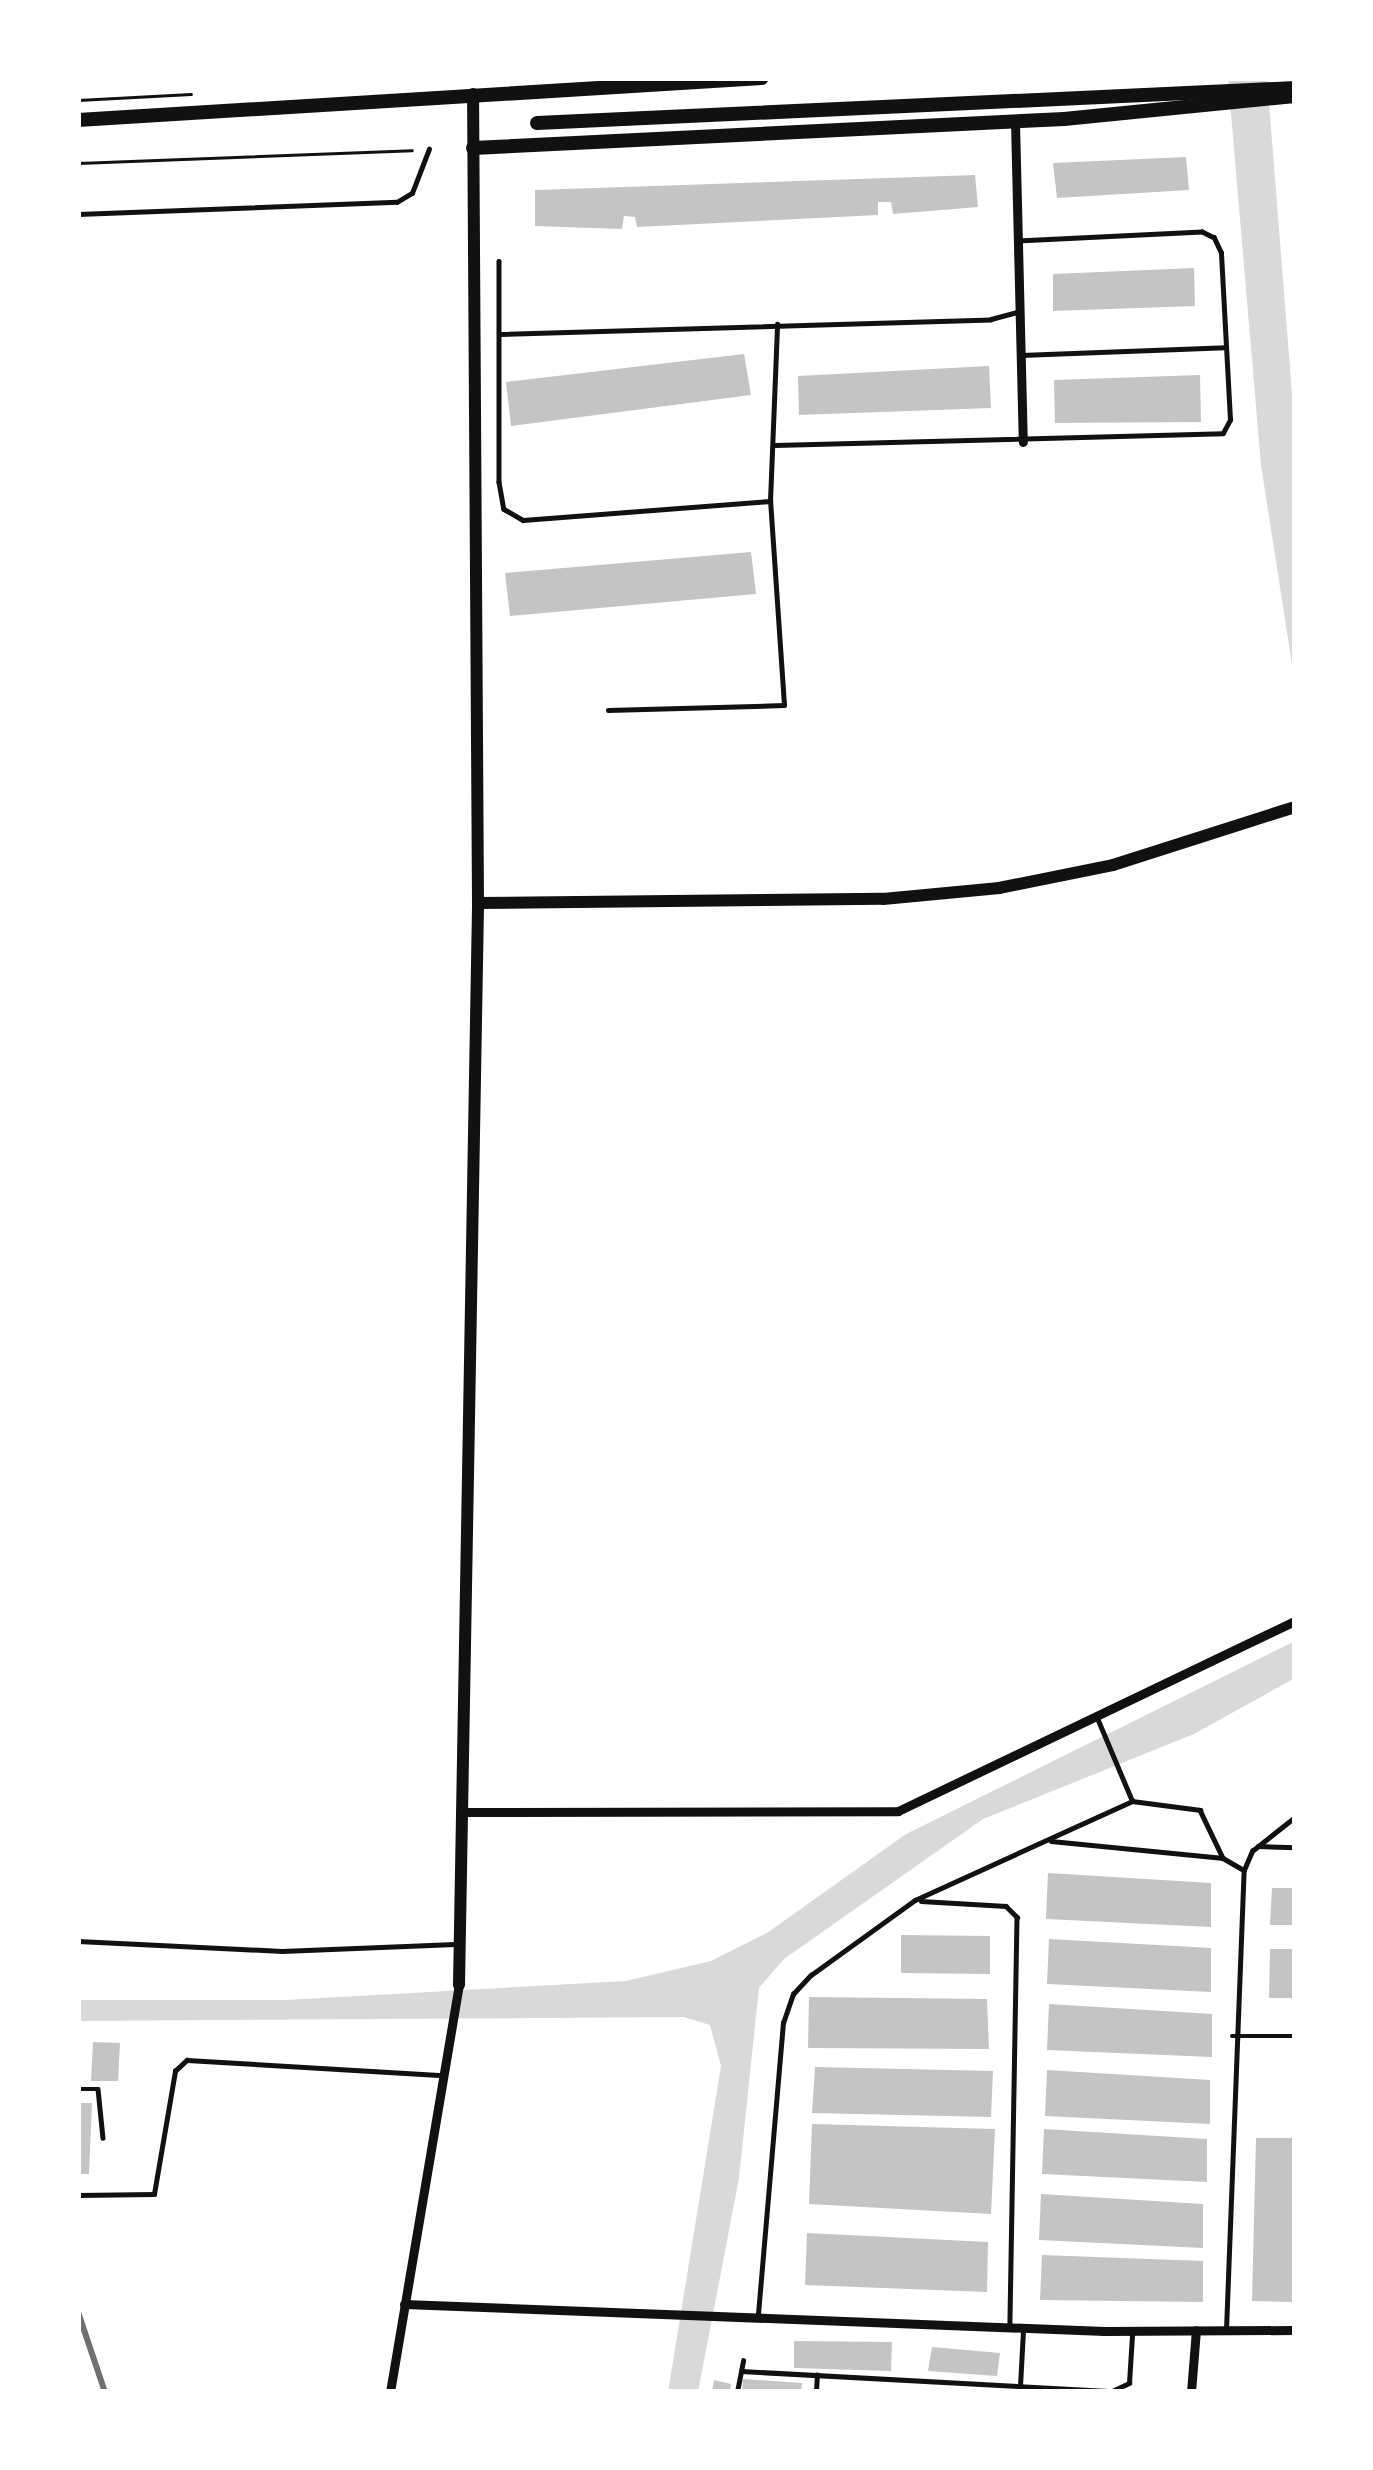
<!DOCTYPE html>
<html>
<head>
<meta charset="utf-8">
<style>
  body { margin:0 }
  #map { position:relative; width:1373px; height:2470px; overflow:hidden; background:#fff; font-family:"Fira Sans",sans-serif }
  div>[style] { position:absolute }
  .water>* { inset:0; background:#d9d9d9 }
  .building>* { inset:0; background:#c4c4c4 }
  .path>* { height:3px; margin:-1.5px; padding:0 1.5px; transform-origin:1.5px; border-radius:1.5px; background:#111 }
  .service>* { height:4.5px; margin:-2.25px; padding:0 2.25px; transform-origin:2.25px; border-radius:2.25px; background:#111 }
  .minor>* { height:9px; margin:-4.5px; padding:0 4.5px; transform-origin:4.5px; border-radius:4.5px; background:#111 }
  .tertiary>* { height:12px; margin:-6px; padding:0 6px; transform-origin:6px; border-radius:6px; background:#111 }
  .secondary>* { height:14px; margin:-7px; padding:0 7px; transform-origin:7px; border-radius:7px; background:#111 }
  .rail>* { height:6px; margin:-3px; padding:0 3px; transform-origin:3px; border-radius:3px; background:#707070 }
  span { translate:-50% -50%; white-space:nowrap; text-align:center; line-height:1.15; -webkit-text-stroke:9px #fff; paint-order:stroke }
  .frame { position:absolute; inset:0; border:81px solid #fff; pointer-events:none }
</style>
</head>
<body>
<div id="map">
  <div class="water">
    <i style="clip-path:polygon(1228px 78px,1267px 78px,1295px 431px,1295px 684px,1261px 465px)"></i>
    <i style="clip-path:polygon(1295px 1641px,1295px 1678px,1194px 1734px,983px 1819px,784px 1959px,759px 1988px,739px 2178px,698px 2392px,668px 2392px,721px 2066px,710px 2025px,684px 2017px,78px 2021px,78px 2000px,285px 2000px,626px 1981px,711px 1961px,767px 1933px,906px 1834px)"></i>
  </div>
  <div class="building">
    <i style="clip-path:polygon(1186px 157px,1189px 190px,1057px 198px,1053px 163px)"></i>
    <i style="clip-path:polygon(975px 175px,978px 207px,893px 214px,891px 202px,878px 202px,878px 215px,637px 227px,635px 217px,624px 216px,622px 229px,535px 226px,535px 190px)"></i>
    <i style="clip-path:polygon(1194px 268px,1195px 306px,1053px 311px,1053px 274px)"></i>
    <i style="clip-path:polygon(744px 354px,751px 395px,511px 426px,506px 382px)"></i>
    <i style="clip-path:polygon(989px 366px,991px 408px,799px 415px,798px 376px)"></i>
    <i style="clip-path:polygon(1200px 375px,1201px 422px,1055px 423px,1054px 380px)"></i>
    <i style="clip-path:polygon(751px 552px,756px 594px,510px 616px,505px 573px)"></i>
    <i style="clip-path:polygon(1048px 1873px,1211px 1883px,1211px 1927px,1046px 1919px)"></i>
    <i style="clip-path:polygon(1272px 1888px,1295px 1888px,1295px 1925px,1270px 1925px)"></i>
    <i style="clip-path:polygon(901px 1935px,990px 1936px,990px 1974px,901px 1973px)"></i>
    <i style="clip-path:polygon(1049px 1939px,1211px 1948px,1211px 1992px,1047px 1984px)"></i>
    <i style="clip-path:polygon(1270px 1949px,1295px 1949px,1295px 1998px,1269px 1998px)"></i>
    <i style="clip-path:polygon(809px 1997px,987px 1999px,989px 2049px,808px 2048px)"></i>
    <i style="clip-path:polygon(1049px 2004px,1212px 2014px,1212px 2057px,1047px 2050px)"></i>
    <i style="clip-path:polygon(93px 2042px,120px 2043px,118px 2081px,91px 2081px)"></i>
    <i style="clip-path:polygon(815px 2067px,993px 2071px,991px 2117px,812px 2113px)"></i>
    <i style="clip-path:polygon(1047px 2070px,1210px 2080px,1210px 2124px,1045px 2116px)"></i>
    <i style="clip-path:polygon(78px 2103px,92px 2103px,89px 2174px,78px 2174px)"></i>
    <i style="clip-path:polygon(812px 2124px,995px 2129px,991px 2214px,809px 2204px)"></i>
    <i style="clip-path:polygon(1044px 2129px,1207px 2139px,1207px 2182px,1042px 2174px)"></i>
    <i style="clip-path:polygon(1256px 2138px,1295px 2138px,1295px 2302px,1252px 2301px)"></i>
    <i style="clip-path:polygon(1041px 2194px,1203px 2204px,1203px 2248px,1039px 2240px)"></i>
    <i style="clip-path:polygon(807px 2233px,988px 2242px,987px 2292px,805px 2285px)"></i>
    <i style="clip-path:polygon(1042px 2255px,1203px 2261px,1203px 2302px,1040px 2300px)"></i>
    <i style="clip-path:polygon(794px 2341px,892px 2342px,891px 2371px,794px 2368px)"></i>
    <i style="clip-path:polygon(932px 2347px,1000px 2353px,997px 2376px,928px 2371px)"></i>
    <i style="clip-path:polygon(743px 2379px,802px 2383px,801px 2392px,742px 2392px)"></i>
    <i style="clip-path:polygon(714px 2380px,731px 2384px,730px 2392px,712px 2392px)"></i>
  </div>
  <div class="path">
    <i style="left:78px;top:100px;width:113px;rotate:-3deg"></i>
    <i style="left:78px;top:163px;width:334px;rotate:-2.2deg"></i>
  </div>
  <div class="service">
    <i style="left:78px;top:214px;width:319px;rotate:-2.2deg"></i>
    <i style="left:397px;top:202px;width:17px;rotate:-31deg"></i>
    <i style="left:412px;top:193px;width:47px;rotate:-68.9deg"></i>
    <i style="left:499px;top:261px;width:221px;rotate:90deg"></i>
    <i style="left:499px;top:482px;width:27px;rotate:80deg"></i>
    <i style="left:504px;top:509px;width:22px;rotate:30deg"></i>
    <i style="left:523px;top:520px;width:248px;rotate:-4.4deg"></i>
    <i style="left:770px;top:501px;width:177px;rotate:-87.7deg"></i>
    <i style="left:500px;top:334px;width:491px;rotate:-1.7deg"></i>
    <i style="left:991px;top:319px;width:30px;rotate:-15deg"></i>
    <i style="left:1021px;top:355px;width:204px;rotate:-2.2deg"></i>
    <i style="left:775px;top:445px;width:448px;rotate:-1.5deg"></i>
    <i style="left:1223px;top:433px;width:15px;rotate:-62deg"></i>
    <i style="left:1230px;top:420px;width:167px;rotate:-93.1deg"></i>
    <i style="left:1221px;top:253px;width:17px;rotate:-115deg"></i>
    <i style="left:1214px;top:238px;width:13px;rotate:-153deg"></i>
    <i style="left:1202px;top:232px;width:184px;rotate:177.2deg"></i>
    <i style="left:608px;top:710px;width:176px;rotate:-1.6deg"></i>
    <i style="left:784px;top:705px;width:204px;rotate:-93.9deg"></i>
    <i style="left:1097px;top:1717px;width:90px;rotate:67.1deg"></i>
    <i style="left:1051px;top:1841px;width:173px;rotate:5.6deg"></i>
    <i style="left:1258px;top:1846px;width:37px;rotate:2deg"></i>
    <i style="left:921px;top:1901px;width:85px;rotate:3.4deg"></i>
    <i style="left:1006px;top:1906px;width:16px;rotate:45deg"></i>
    <i style="left:1017px;top:1917px;width:409px;rotate:91deg"></i>
    <i style="left:78px;top:1941px;width:204px;rotate:2.8deg"></i>
    <i style="left:282px;top:1951px;width:173px;rotate:-2.3deg"></i>
    <i style="left:1232px;top:2036px;width:63px"></i>
    <i style="left:78px;top:2089px;width:20px"></i>
    <i style="left:98px;top:2089px;width:49px;rotate:84.2deg"></i>
    <i style="left:78px;top:2195px;width:76px;rotate:-0.8deg"></i>
    <i style="left:154px;top:2194px;width:125px;rotate:-80.3deg"></i>
    <i style="left:175px;top:2071px;width:16px;rotate:-43deg"></i>
    <i style="left:187px;top:2060px;width:256px;rotate:3.4deg"></i>
    <i style="left:758px;top:2314px;width:292px;rotate:-85.1deg"></i>
    <i style="left:783px;top:2023px;width:31px;rotate:-71deg"></i>
    <i style="left:793px;top:1994px;width:26px;rotate:-47deg"></i>
    <i style="left:811px;top:1975px;width:128px;rotate:-35.8deg"></i>
    <i style="left:915px;top:1900px;width:239px;rotate:-24.5deg"></i>
    <i style="left:1132px;top:1801px;width:69px;rotate:7.5deg"></i>
    <i style="left:1200px;top:1810px;width:53px;rotate:64.4deg"></i>
    <i style="left:1223px;top:1858px;width:24px;rotate:30deg"></i>
    <i style="left:1226px;top:2330px;width:460px;rotate:-87.8deg"></i>
    <i style="left:1244px;top:1870px;width:21px;rotate:-67deg"></i>
    <i style="left:1252px;top:1851px;width:55px;rotate:-38.3deg"></i>
    <i style="left:741px;top:2371px;width:372px;rotate:3.1deg"></i>
    <i style="left:1112px;top:2391px;width:19px;rotate:-25deg"></i>
    <i style="left:1129px;top:2383px;width:48px;rotate:-86.4deg"></i>
    <i style="left:1020px;top:2386px;width:55px;rotate:-86.9deg"></i>
    <i style="left:737px;top:2392px;width:32px;rotate:-79deg"></i>
    <i style="left:816px;top:2392px;width:17px;rotate:-87deg"></i>
  </div>
  <div class="minor">
    <i style="left:1015px;top:122px;width:320px;rotate:88.6deg"></i>
    <i style="left:462px;top:1812px;width:436px;rotate:-0.1deg"></i>
    <i style="left:898px;top:1811px;width:440px;rotate:-25.6deg"></i>
    <i style="left:404px;top:2304px;width:701px;rotate:2.21deg"></i>
    <i style="left:1104px;top:2331px;width:191px;rotate:-0.3deg"></i>
    <i style="left:390px;top:2392px;width:413px;rotate:-80.4deg"></i>
    <i style="left:1191px;top:2392px;width:62px;rotate:-85.4deg"></i>
  </div>
  <div class="tertiary">
    <i style="left:478px;top:903px;width:405px;rotate:-0.6deg"></i>
    <i style="left:883px;top:899px;width:117px;rotate:-5.4deg"></i>
    <i style="left:999px;top:888px;width:116px;rotate:-11.4deg"></i>
    <i style="left:1113px;top:865px;width:191px;rotate:-17.7deg"></i>
    <i style="left:459px;top:1985px;width:1082px;rotate:-88.99deg"></i>
    <i style="left:478px;top:903px;width:809px;rotate:-90.35deg"></i>
  </div>
  <div class="secondary">
    <i style="left:78px;top:120px;width:685px;rotate:-3.51deg"></i>
    <i style="left:537px;top:123px;width:759px;rotate:-2.64deg"></i>
    <i style="left:473px;top:148px;width:592px;rotate:-2.81deg"></i>
    <i style="left:1064px;top:119px;width:232px;rotate:-5.7deg"></i>
  </div>
  <div class="rail">
    <i style="left:78px;top:2312px;width:84px;rotate:71.4deg"></i>
  </div>
  <div class="frame"></div>
</div>
</body>
</html>
